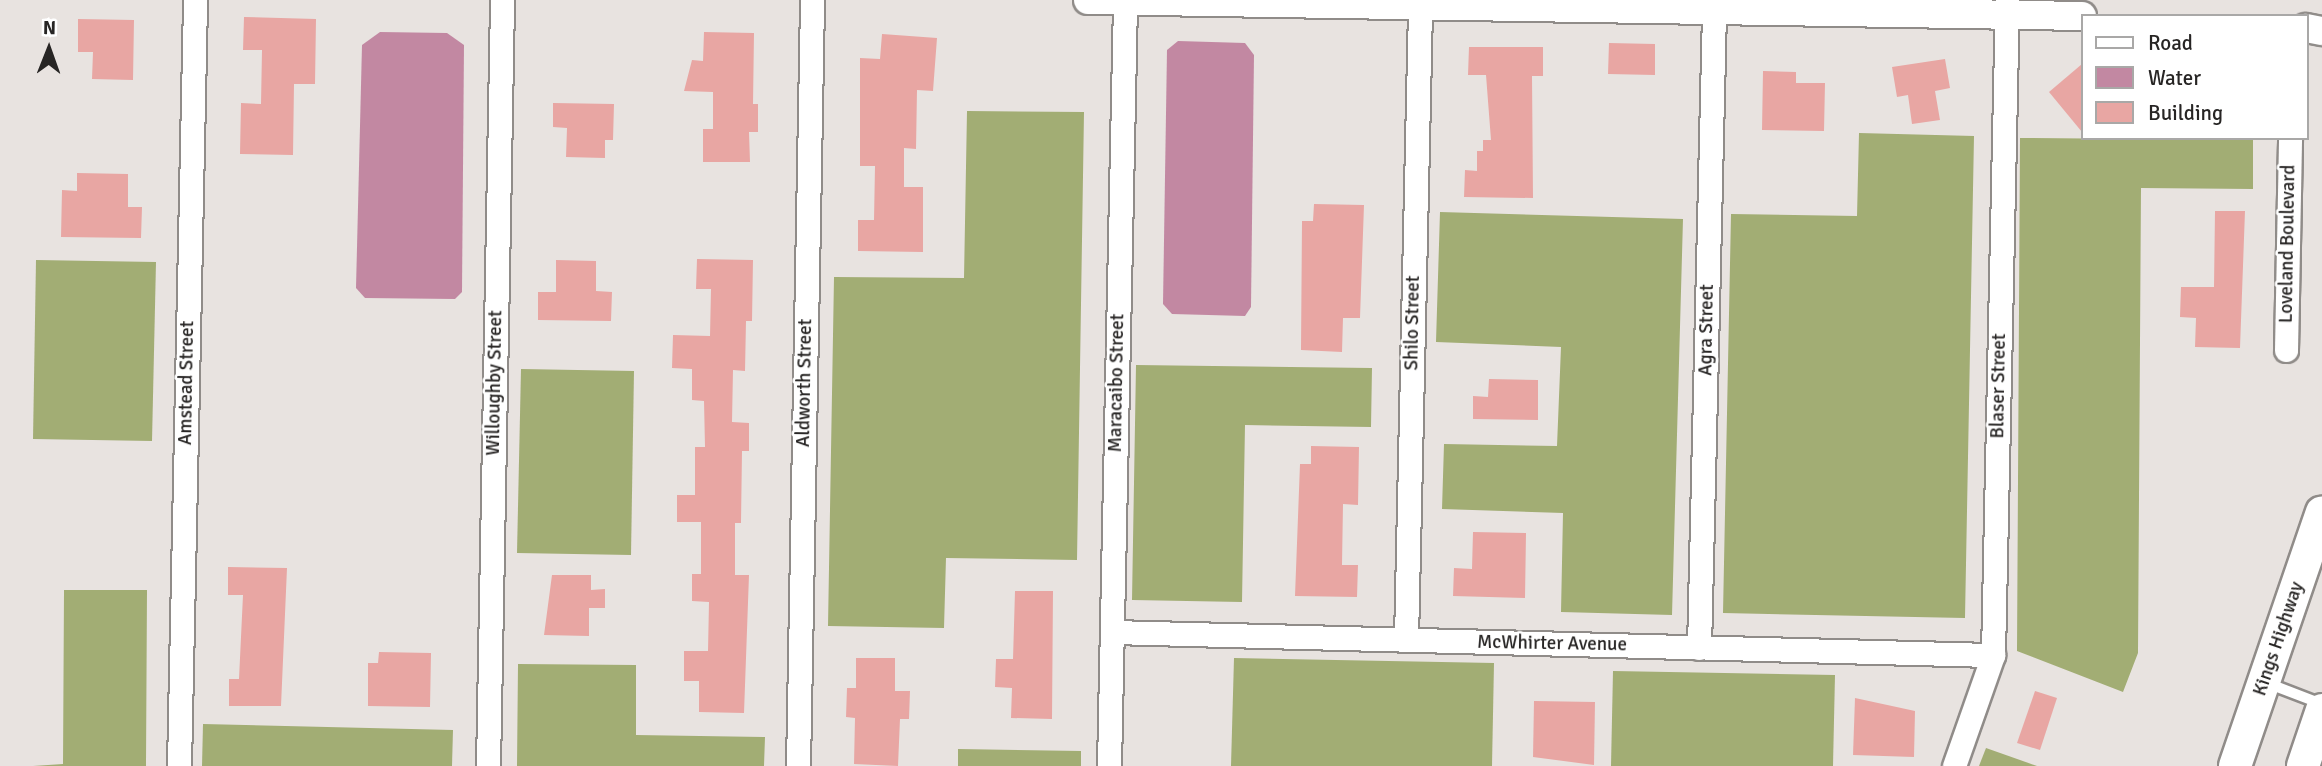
<!DOCTYPE html>
<html>
<head>
<meta charset="utf-8">
<style>
  body { margin:0 }
  #map { position:relative; width:2322px; height:766px; overflow:hidden; background:#e8e3e0; font-family:Signika,sans-serif }
  div>[style] { position:absolute }
  .forest>* { inset:0; background:#a2ad74 }
  .water>* { inset:0; background:#c288a2 }
  .building>* { inset:0; background:#e8a6a3 }
  .roads { filter:drop-shadow(2px 0 #908c89) drop-shadow(-2px 0 #908c89) drop-shadow(0 2px #908c89) drop-shadow(0 -2px #908c89) }
  .service>* { height:10px; margin:-5px; padding:0 5px; transform-origin:5px; border-radius:5px; background:#fff }
  .minor>* { height:23px; margin:-11.5px; padding:0 11.5px; transform-origin:11.5px; border-radius:11.5px; background:#fff }
  .tertiary>* { height:28px; margin:-14px; padding:0 14px; transform-origin:14px; border-radius:14px; background:#fff }
  .secondary>* { height:32px; margin:-16px; padding:0 16px; transform-origin:16px; border-radius:16px; background:#fff }
  span { translate:-50% -50%; white-space:nowrap; text-align:center; line-height:1.15; -webkit-text-stroke:5px #fff; paint-order:stroke }
  .street-label { font-size:19px; color:#272524 }
  .legend { position:absolute; left:2081px; top:14px; width:228px; height:126px; box-sizing:border-box; background:#fff; border:2px solid #a9a8a7; margin:0; padding:9px 12px; list-style:none; font-size:21px; color:#272524 }
  .legend li { display:flex; align-items:center; gap:14px; height:35px }
  .legend b { width:35px; border:2px solid #a9a8a7 }
  .north { position:absolute; left:14px; top:14px; width:70px; height:70px; -webkit-text-stroke:5px #fff; paint-order:stroke; rotate:1deg; font-size:19px; font-weight:700; line-height:28px; text-align:center; color:#272524 }
  .north::after { content:''; display:block; margin:auto; width:24px; height:32px; background:#272524; clip-path:polygon(50% 0,100% 100%,50% 72%,0 100%) }
</style>
</head>
<body>
<div id="map">
  <div class="forest">
    <i style="clip-path:polygon(967px 111px,1084px 112px,1077px 560px,946px 558px,944px 628px,828px 626px,834px 277px,964px 278px)"></i>
    <i style="clip-path:polygon(1859px 133px,1974px 136px,1965px 618px,1723px 613px,1731px 214px,1857px 216px)"></i>
    <i style="clip-path:polygon(2020px 138px,2253px 140px,2253px 189px,2141px 188px,2138px 653px,2123px 692px,2017px 651px)"></i>
    <i style="clip-path:polygon(1440px 212px,1683px 219px,1672px 615px,1561px 612px,1563px 513px,1442px 509px,1444px 444px,1557px 446px,1561px 347px,1436px 342px)"></i>
    <i style="clip-path:polygon(36px 260px,156px 262px,152px 441px,33px 439px)"></i>
    <i style="clip-path:polygon(1136px 365px,1372px 368px,1371px 427px,1245px 425px,1242px 602px,1132px 600px)"></i>
    <i style="clip-path:polygon(521px 369px,634px 371px,631px 555px,517px 553px)"></i>
    <i style="clip-path:polygon(64px 590px,147px 590px,146px 766px,33px 766px,63px 764px)"></i>
    <i style="clip-path:polygon(1234px 658px,1494px 663px,1492px 766px,1231px 766px)"></i>
    <i style="clip-path:polygon(518px 664px,636px 665px,636px 735px,765px 737px,764px 766px,517px 766px)"></i>
    <i style="clip-path:polygon(1613px 671px,1835px 675px,1833px 766px,1611px 766px)"></i>
    <i style="clip-path:polygon(203px 724px,453px 730px,452px 766px,202px 766px)"></i>
    <i style="clip-path:polygon(1986px 748px,2037px 766px,1979px 766px)"></i>
    <i style="clip-path:polygon(958px 749px,1081px 751px,1081px 766px,958px 766px)"></i>
  </div>
  <div class="water">
    <i style="clip-path:polygon(380px 32px,447px 33px,464px 45px,462px 292px,455px 299px,365px 298px,356px 288px,362px 45px)"></i>
    <i style="clip-path:polygon(1178px 41px,1245px 43px,1254px 55px,1251px 307px,1245px 316px,1172px 314px,1163px 304px,1167px 50px)"></i>
  </div>
  <div class="building">
    <i style="clip-path:polygon(244px 17px,316px 19px,315px 84px,294px 84px,293px 155px,240px 154px,241px 103px,261px 104px,262px 50px,243px 50px)"></i>
    <i style="clip-path:polygon(78px 19px,134px 20px,133px 80px,92px 79px,93px 52px,78px 52px)"></i>
    <i style="clip-path:polygon(704px 32px,754px 33px,753px 104px,758px 104px,758px 132px,749px 132px,750px 162px,703px 162px,703px 129px,713px 129px,713px 92px,684px 91px,692px 60px,703px 61px)"></i>
    <i style="clip-path:polygon(882px 34px,937px 38px,933px 91px,917px 90px,916px 149px,904px 148px,904px 187px,923px 187px,923px 252px,858px 251px,858px 220px,874px 220px,875px 166px,860px 166px,860px 58px,880px 59px)"></i>
    <i style="clip-path:polygon(1609px 43px,1655px 44px,1655px 75px,1608px 74px)"></i>
    <i style="clip-path:polygon(1469px 47px,1543px 47px,1543px 76px,1532px 76px,1533px 198px,1464px 197px,1465px 170px,1477px 171px,1477px 151px,1483px 151px,1483px 140px,1491px 140px,1486px 75px,1468px 75px)"></i>
    <i style="clip-path:polygon(1945px 59px,1950px 88px,1935px 91px,1940px 120px,1912px 124px,1908px 95px,1897px 97px,1892px 67px)"></i>
    <i style="clip-path:polygon(2082px 64px,2082px 132px,2049px 92px)"></i>
    <i style="clip-path:polygon(1763px 71px,1796px 72px,1796px 83px,1825px 83px,1824px 131px,1762px 130px)"></i>
    <i style="clip-path:polygon(553px 103px,614px 104px,613px 140px,605px 140px,605px 158px,566px 157px,567px 128px,553px 127px)"></i>
    <i style="clip-path:polygon(77px 173px,128px 174px,128px 207px,142px 207px,141px 238px,61px 237px,62px 190px,77px 191px)"></i>
    <i style="clip-path:polygon(1314px 204px,1364px 205px,1360px 318px,1343px 318px,1342px 352px,1301px 350px,1302px 221px,1313px 221px)"></i>
    <i style="clip-path:polygon(2215px 211px,2245px 211px,2240px 348px,2195px 347px,2196px 318px,2180px 317px,2181px 287px,2214px 287px)"></i>
    <i style="clip-path:polygon(697px 259px,753px 260px,752px 321px,746px 321px,745px 371px,733px 370px,732px 422px,749px 423px,749px 451px,742px 451px,741px 523px,735px 523px,735px 575px,749px 575px,744px 713px,699px 712px,699px 681px,684px 681px,684px 651px,708px 651px,709px 602px,692px 601px,692px 574px,701px 574px,701px 522px,677px 522px,677px 495px,695px 495px,695px 447px,705px 447px,704px 401px,692px 400px,692px 369px,672px 368px,673px 335px,710px 336px,711px 289px,696px 289px)"></i>
    <i style="clip-path:polygon(556px 260px,596px 261px,596px 291px,612px 292px,611px 321px,538px 320px,538px 292px,556px 292px)"></i>
    <i style="clip-path:polygon(1489px 379px,1538px 380px,1538px 420px,1473px 419px,1473px 396px,1488px 397px)"></i>
    <i style="clip-path:polygon(1311px 446px,1359px 447px,1358px 505px,1343px 504px,1342px 565px,1358px 565px,1357px 597px,1295px 596px,1300px 464px,1311px 464px)"></i>
    <i style="clip-path:polygon(1473px 532px,1526px 533px,1525px 598px,1453px 596px,1454px 568px,1472px 569px)"></i>
    <i style="clip-path:polygon(228px 567px,287px 568px,281px 706px,229px 706px,229px 679px,239px 679px,243px 595px,228px 595px)"></i>
    <i style="clip-path:polygon(552px 575px,591px 575px,591px 590px,605px 589px,605px 608px,589px 608px,589px 636px,544px 635px)"></i>
    <i style="clip-path:polygon(1015px 591px,1053px 591px,1052px 719px,1011px 718px,1012px 688px,995px 687px,996px 659px,1013px 659px)"></i>
    <i style="clip-path:polygon(379px 652px,431px 653px,430px 707px,368px 706px,368px 663px,378px 663px)"></i>
    <i style="clip-path:polygon(856px 658px,895px 658px,895px 691px,910px 691px,909px 719px,900px 719px,898px 766px,854px 764px,855px 718px,846px 717px,847px 688px,856px 688px)"></i>
    <i style="clip-path:polygon(2035px 691px,2057px 698px,2040px 750px,2017px 743px)"></i>
    <i style="clip-path:polygon(1855px 698px,1915px 711px,1914px 757px,1853px 755px)"></i>
    <i style="clip-path:polygon(1534px 701px,1595px 702px,1594px 765px,1533px 757px)"></i>
  </div>
  <div class="roads">
    <div class="service">
      <i style="left:2267px;top:683px;width:59px;rotate:20.9deg"></i>
    </div>
    <div class="minor">
      <i style="left:2286px;top:350px;width:212px;rotate:-88.9deg"></i>
      <i style="left:1112px;top:632px;width:881px;rotate:1.5deg"></i>
      <i style="left:1406px;top:640px;width:634px;rotate:-88.73deg"></i>
      <i style="left:1699px;top:648px;width:635px;rotate:-88.65deg"></i>
      <i style="left:179px;top:766px;width:766px;rotate:-88.8deg"></i>
      <i style="left:488px;top:766px;width:766px;rotate:-88.95deg"></i>
      <i style="left:798px;top:766px;width:766px;rotate:-88.95deg"></i>
      <i style="left:1109px;top:766px;width:766px;rotate:-88.8deg"></i>
      <i style="left:1954px;top:766px;width:118px;rotate:-70.6deg"></i>
      <i style="left:1993px;top:655px;width:655px;rotate:-88.78deg"></i>
    </div>
    <div class="tertiary">
      <i style="left:1088px;top:0;width:994px;rotate:0.92deg"></i>
      <i style="left:2306px;top:28px;width:16px;rotate:11deg"></i>
    </div>
    <div class="secondary">
      <i style="left:2235px;top:766px;width:268px;rotate:-71.1deg"></i>
      <i style="left:2303px;top:766px;width:59px;rotate:-71.3deg"></i>
    </div>
  </div>
  <div class="street-label">
    <span style="left:2288px;top:244px;rotate:-89deg">Loveland Boulevard</span>
    <span style="left:1413px;top:323px;rotate:-89deg">Shilo Street</span>
    <span style="left:1707px;top:330px;rotate:-89deg">Agra Street</span>
    <span style="left:187px;top:383px;rotate:-89deg">Amstead Street</span>
    <span style="left:495px;top:383px;rotate:-89deg">Willoughby Street</span>
    <span style="left:805px;top:383px;rotate:-89deg">Aldworth Street</span>
    <span style="left:1117px;top:383px;rotate:-89deg">Maracaibo Street</span>
    <span style="left:1999px;top:386px;rotate:-89deg">Blaser Street</span>
    <span style="left:2279px;top:639px;rotate:-71deg">Kings Highway</span>
    <span style="left:1552px;top:644px;rotate:1deg">McWhirter Avenue</span>
  </div>
  <ul class="legend">
  <li><b style="height:9px;background:#fff"></b>Road</li>
  <li><b style="height:19px;background:#c288a2"></b>Water</li>
  <li><b style="height:19px;background:#e8a6a3"></b>Building</li>
  </ul>
  <div class="north">N</div>
</div>
</body>
</html>
